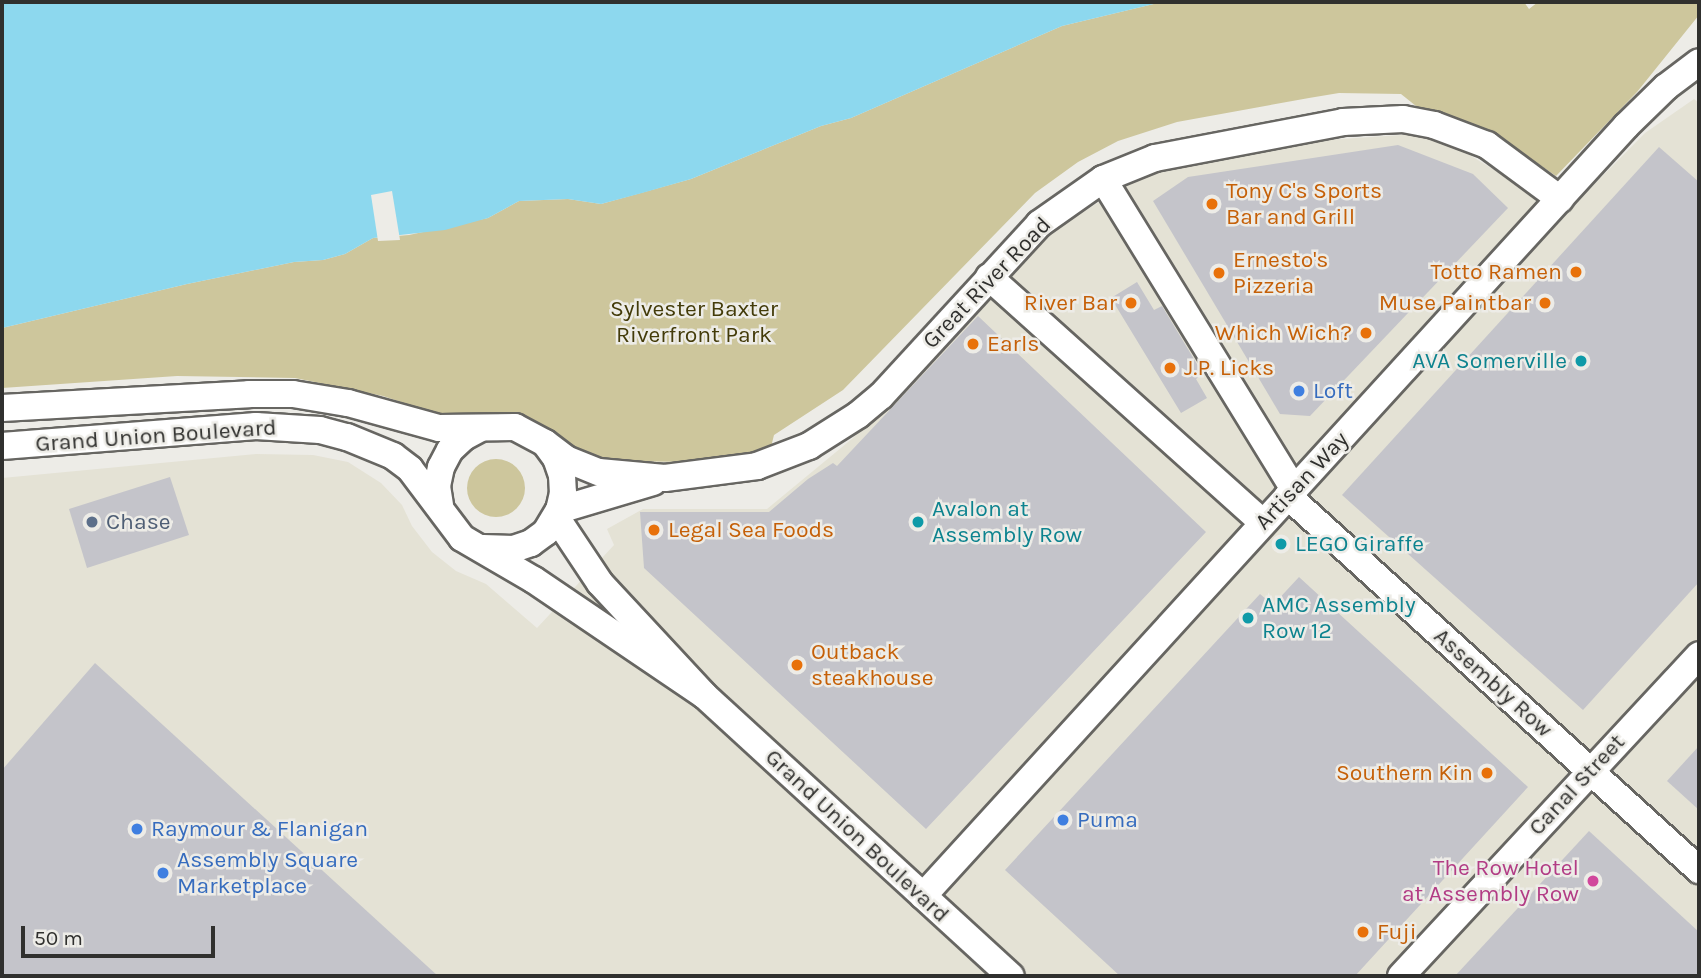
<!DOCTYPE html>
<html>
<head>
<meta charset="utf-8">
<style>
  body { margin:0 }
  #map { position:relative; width:1701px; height:978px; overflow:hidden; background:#edece7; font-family:Karla,sans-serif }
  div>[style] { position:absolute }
  .built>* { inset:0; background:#e4e2d5 }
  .green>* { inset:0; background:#cdc69c }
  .round { border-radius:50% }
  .water>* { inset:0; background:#8dd8ee }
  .pier>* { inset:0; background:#edece7 }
  .building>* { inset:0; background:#c4c4ca }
  .roads { filter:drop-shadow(2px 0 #676662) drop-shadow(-2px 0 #676662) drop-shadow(0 2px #676662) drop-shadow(0 -2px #676662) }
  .minor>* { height:26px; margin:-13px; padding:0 13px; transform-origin:13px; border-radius:13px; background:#fff }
  .dots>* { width:19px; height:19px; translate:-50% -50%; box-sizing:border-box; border:4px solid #edece7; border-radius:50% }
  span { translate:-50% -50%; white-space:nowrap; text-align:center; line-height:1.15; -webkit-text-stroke:5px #edece7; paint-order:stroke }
  .food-label { font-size:23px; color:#c56008 }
  .left { translate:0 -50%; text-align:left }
  .right { translate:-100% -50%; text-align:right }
  .street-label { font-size:23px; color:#30302e }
  .park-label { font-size:23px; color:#433b09 }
  .culture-label { font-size:23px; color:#0d838f }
  .shop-label { font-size:23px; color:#366cbe }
  .service-label { font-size:23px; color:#4e5e75 }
  .hotel-label { font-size:23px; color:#b23c85 }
  .frame { position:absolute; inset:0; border:4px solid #30302e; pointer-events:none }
  .scale { position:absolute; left:21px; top:926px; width:194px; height:32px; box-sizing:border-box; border:4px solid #30302e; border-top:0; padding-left:9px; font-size:21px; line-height:24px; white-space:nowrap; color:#30302e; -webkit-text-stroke:5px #edece7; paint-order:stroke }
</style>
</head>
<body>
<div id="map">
  <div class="built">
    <i style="clip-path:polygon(1694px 99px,1699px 103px,1699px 976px,2px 976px,2px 478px,256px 454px,313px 455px,348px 462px,381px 483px,402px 505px,412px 526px,432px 552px,456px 571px,486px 584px,537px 628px,614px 545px,607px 529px,643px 509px,767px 509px,853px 438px,957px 324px,1048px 234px,1139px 177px,1279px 143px,1433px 133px,1566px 213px,1645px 133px)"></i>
  </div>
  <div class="green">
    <i style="clip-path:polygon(1162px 2px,1524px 2px,1529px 9px,1538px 2px,1699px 2px,1699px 15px,1637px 92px,1556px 176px,1491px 132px,1451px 116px,1421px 110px,1401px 94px,1339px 93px,1309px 98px,1177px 122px,1118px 141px,1078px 162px,1035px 193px,843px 390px,774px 435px,771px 447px,735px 457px,696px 462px,609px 461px,572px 449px,543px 427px,515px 413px,437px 414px,383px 396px,295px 378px,177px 376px,2px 388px,2px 328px,187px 284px,294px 262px,323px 260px,345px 254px,373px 238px,409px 235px,488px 218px,519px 201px,568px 199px,601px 204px,691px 179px,821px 126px,851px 118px,1062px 26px)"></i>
    <i class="round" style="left:467px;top:459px;width:58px;height:58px"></i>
  </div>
  <div class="water">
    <i style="clip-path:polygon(2px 2px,1162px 2px,1062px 26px,851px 118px,821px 126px,691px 179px,642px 193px,601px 204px,568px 199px,519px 201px,488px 218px,445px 230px,373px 238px,345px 254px,323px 260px,294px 262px,187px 284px,2px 328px)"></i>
  </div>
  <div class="pier">
    <i style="clip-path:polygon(392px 191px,400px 240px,378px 241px,371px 195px)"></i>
  </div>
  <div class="building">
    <i style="clip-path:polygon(1398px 145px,1473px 174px,1508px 208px,1310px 416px,1280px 414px,1153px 201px,1188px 177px)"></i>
    <i style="clip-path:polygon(1659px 147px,1699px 182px,1699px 582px,1583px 710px,1342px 495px)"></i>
    <i style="clip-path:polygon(1137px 282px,1154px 310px,1162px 306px,1203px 374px,1196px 379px,1207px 398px,1181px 413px,1111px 298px)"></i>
    <i style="clip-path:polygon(978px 316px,1206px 532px,926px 829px,644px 568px,640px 512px,769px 512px,808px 479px,833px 463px,837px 466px)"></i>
    <i style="clip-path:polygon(170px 477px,189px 535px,87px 568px,69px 509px)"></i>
    <i style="clip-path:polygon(1299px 577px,1528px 787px,1355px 976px,1120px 976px,1005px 870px,1260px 594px,1273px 605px)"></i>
    <i style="clip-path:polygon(95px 663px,438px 976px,2px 976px,2px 770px)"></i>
    <i style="clip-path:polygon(1699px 746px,1699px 810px,1667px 781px)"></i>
    <i style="clip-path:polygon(1589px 831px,1699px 932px,1699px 976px,1455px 976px)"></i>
  </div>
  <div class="roads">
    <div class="minor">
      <i style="left:1103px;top:179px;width:364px;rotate:58.4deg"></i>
      <i style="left:989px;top:277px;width:368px;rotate:41.9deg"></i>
      <i style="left:2px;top:408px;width:247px;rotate:-3.2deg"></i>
      <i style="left:249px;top:394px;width:44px"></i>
      <i style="left:293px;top:394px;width:56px;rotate:9.3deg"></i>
      <i style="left:348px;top:403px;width:94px;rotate:15.4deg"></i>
      <i style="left:439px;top:428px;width:76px;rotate:-0.8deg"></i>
      <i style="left:515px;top:427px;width:34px;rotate:28deg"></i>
      <i style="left:545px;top:443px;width:19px;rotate:54deg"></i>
      <i style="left:556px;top:458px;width:18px;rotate:71deg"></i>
      <i style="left:562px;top:475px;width:18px;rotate:87deg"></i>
      <i style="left:563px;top:493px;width:17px;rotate:103deg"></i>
      <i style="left:559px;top:510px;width:26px;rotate:121deg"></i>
      <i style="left:546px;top:532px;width:19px;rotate:144deg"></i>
      <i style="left:531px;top:543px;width:18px;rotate:161deg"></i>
      <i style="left:514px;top:549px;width:31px;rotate:-178deg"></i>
      <i style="left:545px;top:443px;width:26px;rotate:37deg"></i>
      <i style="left:566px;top:459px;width:35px;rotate:22deg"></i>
      <i style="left:599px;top:472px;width:66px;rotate:5.2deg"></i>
      <i style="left:665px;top:478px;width:93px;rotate:-7.4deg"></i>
      <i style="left:757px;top:466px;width:56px;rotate:-21deg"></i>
      <i style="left:809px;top:446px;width:58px;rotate:-32.3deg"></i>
      <i style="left:858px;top:415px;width:30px;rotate:-40deg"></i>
      <i style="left:881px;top:396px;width:234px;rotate:-47.4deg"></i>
      <i style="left:1039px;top:224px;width:78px;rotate:-35.1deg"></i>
      <i style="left:1103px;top:179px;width:56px;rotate:-22deg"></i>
      <i style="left:1155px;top:158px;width:191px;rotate:-10.8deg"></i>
      <i style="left:1343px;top:122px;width:60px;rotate:-2.9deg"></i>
      <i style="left:1403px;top:119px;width:32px;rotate:11deg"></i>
      <i style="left:1434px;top:125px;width:57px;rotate:20.7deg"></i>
      <i style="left:1487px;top:145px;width:91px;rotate:36.5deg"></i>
      <i style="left:2px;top:446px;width:255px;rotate:-4.5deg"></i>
      <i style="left:256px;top:426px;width:64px;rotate:3.6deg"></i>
      <i style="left:320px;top:430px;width:28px;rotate:15deg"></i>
      <i style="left:347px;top:437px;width:50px;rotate:22.4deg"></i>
      <i style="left:393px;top:456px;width:21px;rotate:37deg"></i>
      <i style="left:410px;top:469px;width:86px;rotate:53deg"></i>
      <i style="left:462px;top:538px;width:83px;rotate:30.3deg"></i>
      <i style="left:534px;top:580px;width:205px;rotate:34.1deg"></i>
      <i style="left:1288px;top:496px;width:556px;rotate:42.3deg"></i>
      <i style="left:440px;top:505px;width:19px;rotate:-99deg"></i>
      <i style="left:437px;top:486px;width:19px;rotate:-78deg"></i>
      <i style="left:441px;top:467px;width:19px;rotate:-62deg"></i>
      <i style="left:450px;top:450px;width:19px;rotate:-43deg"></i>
      <i style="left:464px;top:437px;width:19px;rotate:-28deg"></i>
      <i style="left:559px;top:510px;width:98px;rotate:-16.6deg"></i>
      <i style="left:556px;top:517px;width:79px;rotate:56.3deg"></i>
      <i style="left:600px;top:583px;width:153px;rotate:47.1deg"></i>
      <i style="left:704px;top:695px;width:416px;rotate:42.5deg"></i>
      <i style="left:923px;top:896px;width:1043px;rotate:-47.6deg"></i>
      <i style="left:1626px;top:126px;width:56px;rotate:-44.3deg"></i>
      <i style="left:1666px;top:87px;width:41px;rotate:-37.1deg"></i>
      <i style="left:1401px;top:976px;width:438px;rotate:-47.1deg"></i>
    </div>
  </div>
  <div class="dots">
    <i style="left:1212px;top:204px;background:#e8710a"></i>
    <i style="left:1576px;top:272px;background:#e8710a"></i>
    <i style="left:1219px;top:273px;background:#e8710a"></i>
    <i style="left:1131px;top:303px;background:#e8710a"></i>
    <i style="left:1545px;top:303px;background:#e8710a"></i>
    <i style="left:1366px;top:333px;background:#e8710a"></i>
    <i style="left:973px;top:344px;background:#e8710a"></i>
    <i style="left:1581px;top:361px;background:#0f9aa8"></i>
    <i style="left:1170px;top:368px;background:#e8710a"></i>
    <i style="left:1299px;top:391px;background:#3f7fe0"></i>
    <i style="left:92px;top:522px;background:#5c6f8a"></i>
    <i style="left:918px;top:522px;background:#0f9aa8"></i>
    <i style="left:654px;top:530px;background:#e8710a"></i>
    <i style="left:1281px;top:544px;background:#0f9aa8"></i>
    <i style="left:1248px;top:618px;background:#0f9aa8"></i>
    <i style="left:797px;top:665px;background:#e8710a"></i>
    <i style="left:1487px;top:773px;background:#e8710a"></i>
    <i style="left:1063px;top:820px;background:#3f7fe0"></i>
    <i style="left:137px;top:829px;background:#3f7fe0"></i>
    <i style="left:163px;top:873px;background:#3f7fe0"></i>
    <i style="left:1593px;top:881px;background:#d1479c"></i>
    <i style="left:1363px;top:932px;background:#e8710a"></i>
  </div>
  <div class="food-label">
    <span class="left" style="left:1226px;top:204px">Tony C's Sports<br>Bar and Grill</span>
    <span class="left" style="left:1233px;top:273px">Ernesto's<br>Pizzeria</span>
    <span class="right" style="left:1562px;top:272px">Totto Ramen</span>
    <span class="right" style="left:1117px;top:303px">River Bar</span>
    <span class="right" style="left:1531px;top:303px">Muse Paintbar</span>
    <span class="right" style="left:1352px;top:333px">Which Wich?</span>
    <span class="left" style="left:987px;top:344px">Earls</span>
    <span class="left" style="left:1184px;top:368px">J.P. Licks</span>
    <span class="left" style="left:668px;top:530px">Legal Sea Foods</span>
    <span class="left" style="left:811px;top:665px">Outback<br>steakhouse</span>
    <span class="right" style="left:1473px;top:773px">Southern Kin</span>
    <span class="left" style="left:1377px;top:932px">Fuji</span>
  </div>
  <div class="street-label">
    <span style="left:987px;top:283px;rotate:-46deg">Great River Road</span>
    <span style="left:156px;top:436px;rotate:-4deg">Grand Union Boulevard</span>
    <span style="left:1302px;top:481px;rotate:-47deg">Artisan Way</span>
    <span style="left:1493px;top:683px;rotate:42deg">Assembly Row</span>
    <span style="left:1577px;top:785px;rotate:-47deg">Canal Street</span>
    <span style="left:857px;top:836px;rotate:43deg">Grand Union Boulevard</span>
  </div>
  <div class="park-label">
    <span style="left:694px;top:322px">Sylvester Baxter<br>Riverfront Park</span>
  </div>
  <div class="culture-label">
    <span class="right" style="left:1567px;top:361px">AVA Somerville</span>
    <span class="left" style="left:932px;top:522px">Avalon at<br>Assembly Row</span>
    <span class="left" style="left:1295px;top:544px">LEGO Giraffe</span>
    <span class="left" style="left:1262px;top:618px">AMC Assembly<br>Row 12</span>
  </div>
  <div class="shop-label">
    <span class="left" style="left:1313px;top:391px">Loft</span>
    <span class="left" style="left:1077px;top:820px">Puma</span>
    <span class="left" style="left:151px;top:829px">Raymour &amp; Flanigan</span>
    <span class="left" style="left:177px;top:873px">Assembly Square<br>Marketplace</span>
  </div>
  <div class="service-label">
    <span class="left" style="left:106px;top:522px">Chase</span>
  </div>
  <div class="hotel-label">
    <span class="right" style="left:1579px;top:881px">The Row Hotel<br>at Assembly Row</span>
  </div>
  <div class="frame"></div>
  <div class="scale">50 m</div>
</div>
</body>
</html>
